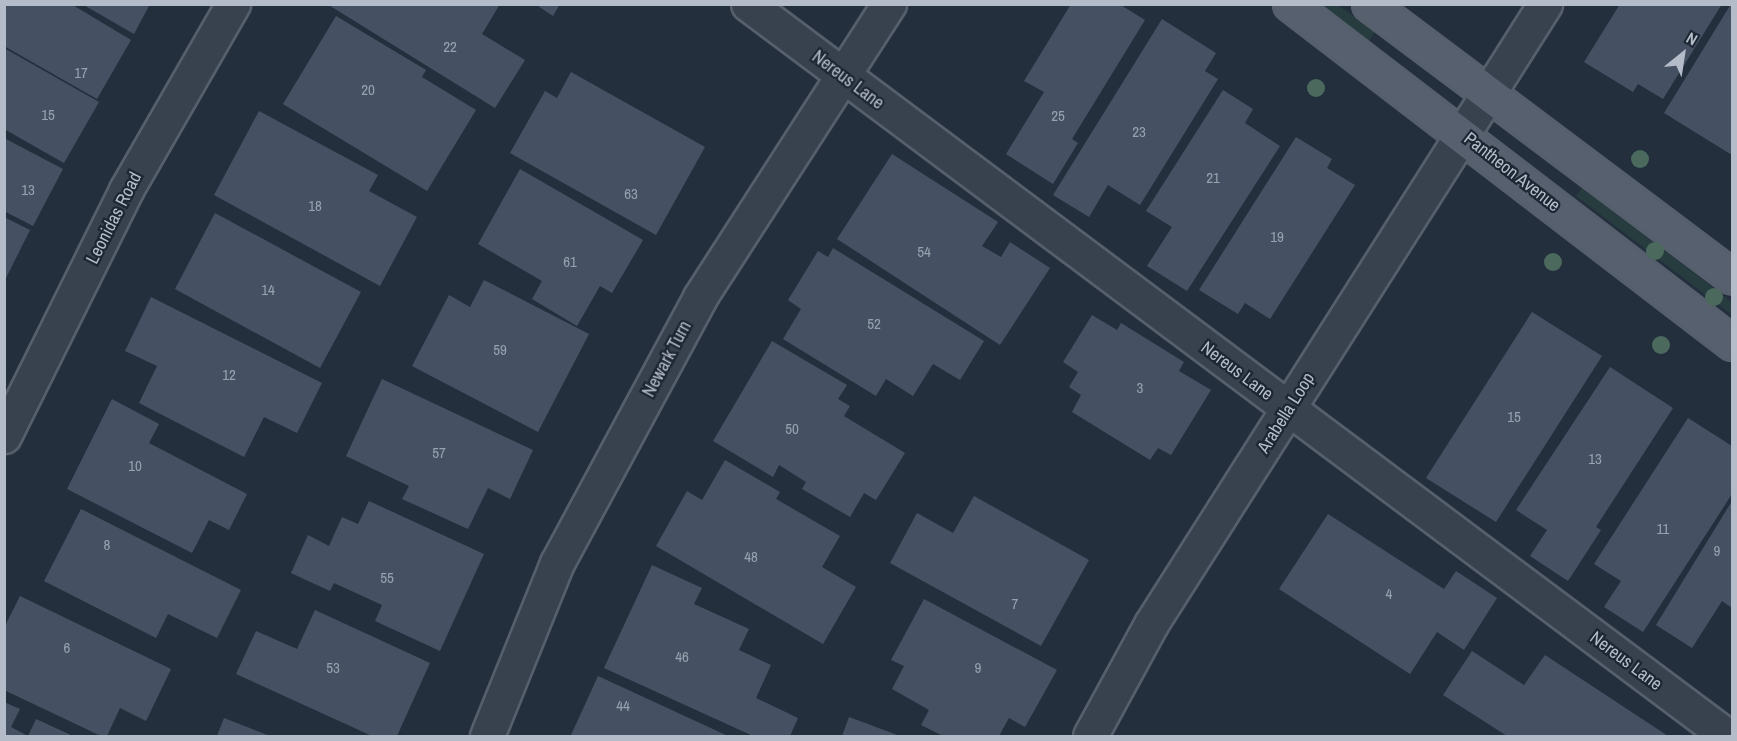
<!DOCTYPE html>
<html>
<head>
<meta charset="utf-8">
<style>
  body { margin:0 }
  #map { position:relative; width:1737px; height:741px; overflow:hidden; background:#242f3e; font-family:"Archivo Narrow",sans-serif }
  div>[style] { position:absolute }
  .green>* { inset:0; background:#263c3f }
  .building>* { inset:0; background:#455162 }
  .roads { filter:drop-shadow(2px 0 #565f6c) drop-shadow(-2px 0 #565f6c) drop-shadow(0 2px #565f6c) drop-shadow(0 -2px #565f6c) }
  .minor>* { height:33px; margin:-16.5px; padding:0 16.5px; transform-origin:16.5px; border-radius:16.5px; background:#38414e }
  .major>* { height:33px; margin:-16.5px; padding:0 16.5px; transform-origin:16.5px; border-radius:16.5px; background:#56606e }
  .trees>* { width:18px; height:18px; margin:-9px; border-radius:50%; background:#4b6a5d }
  span { translate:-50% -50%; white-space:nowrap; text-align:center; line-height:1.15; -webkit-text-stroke:4.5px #1d2633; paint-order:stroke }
  .number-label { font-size:15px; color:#98a1af }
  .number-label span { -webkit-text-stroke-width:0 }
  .street-label { font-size:18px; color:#b4bcc9 }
  .frame { position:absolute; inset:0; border:6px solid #b4bcc9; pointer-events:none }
  .north { position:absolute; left:1653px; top:24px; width:60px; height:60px; -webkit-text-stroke:4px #1d2633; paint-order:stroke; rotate:30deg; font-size:16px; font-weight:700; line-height:24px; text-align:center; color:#b4bcc9 }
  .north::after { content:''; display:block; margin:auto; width:21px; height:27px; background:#b4bcc9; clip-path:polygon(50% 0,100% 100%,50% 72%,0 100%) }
</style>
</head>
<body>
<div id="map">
  <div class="green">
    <i style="clip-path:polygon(1318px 5px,1338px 5px,1375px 32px,1368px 42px)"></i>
    <i style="clip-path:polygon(1582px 188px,1732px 302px,1732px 315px,1576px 196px)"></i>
  </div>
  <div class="building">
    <i style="clip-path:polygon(4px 4px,71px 4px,131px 40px,97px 99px,4px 46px)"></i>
    <i style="clip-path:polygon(82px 4px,150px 4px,134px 34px)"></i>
    <i style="clip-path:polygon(327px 4px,500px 4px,482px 34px,525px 60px,495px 108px)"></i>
    <i style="clip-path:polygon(535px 4px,560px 4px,553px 16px)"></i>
    <i style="clip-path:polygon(1071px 4px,1119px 4px,1145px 20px,1072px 139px,1078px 143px,1053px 184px,1006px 154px,1044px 92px,1024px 81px)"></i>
    <i style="clip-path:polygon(1620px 4px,1722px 4px,1663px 99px,1638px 84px,1633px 92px,1584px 62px)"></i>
    <i style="clip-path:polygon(1731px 4px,1732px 4px,1732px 155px,1664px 113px)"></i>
    <i style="clip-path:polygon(336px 16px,426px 70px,422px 77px,476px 110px,427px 191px,283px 104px)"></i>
    <i style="clip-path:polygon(1162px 19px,1216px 53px,1205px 71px,1218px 79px,1140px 205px,1108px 185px,1089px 217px,1053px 195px)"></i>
    <i style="clip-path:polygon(4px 48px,99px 102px,64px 163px,4px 129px)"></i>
    <i style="clip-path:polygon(571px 72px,705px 147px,656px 235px,510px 153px,545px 91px,557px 98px)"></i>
    <i style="clip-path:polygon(1223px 90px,1253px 109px,1245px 123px,1280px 146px,1187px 291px,1147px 266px,1172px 227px,1146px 211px)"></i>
    <i style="clip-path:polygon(259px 111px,378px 175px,369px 191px,417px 217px,380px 286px,214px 195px)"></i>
    <i style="clip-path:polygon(1296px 137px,1332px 159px,1327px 168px,1355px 185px,1270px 319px,1245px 303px,1238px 314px,1199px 290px)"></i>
    <i style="clip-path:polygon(4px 138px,63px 169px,33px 226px,4px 211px)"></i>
    <i style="clip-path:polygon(892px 154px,998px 222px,982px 246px,1001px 257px,1010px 242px,1050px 268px,1000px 345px,837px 239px)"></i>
    <i style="clip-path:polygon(520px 169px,643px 240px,612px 293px,600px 286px,577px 326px,532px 299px,542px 281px,478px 244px)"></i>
    <i style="clip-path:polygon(215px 213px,361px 292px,320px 368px,175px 289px)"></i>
    <i style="clip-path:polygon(4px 217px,30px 230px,4px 282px)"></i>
    <i style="clip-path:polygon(833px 248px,984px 341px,960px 380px,933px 364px,913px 396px,886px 379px,876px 396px,783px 339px,801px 309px,788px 300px,818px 251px,828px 257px)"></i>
    <i style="clip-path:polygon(484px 280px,589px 334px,538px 432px,412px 366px,449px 295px,470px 307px)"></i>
    <i style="clip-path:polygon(151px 297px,322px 383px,297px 433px,264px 417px,244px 457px,139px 403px,157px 366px,125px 351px)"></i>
    <i style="clip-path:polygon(1532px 312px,1602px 356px,1496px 522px,1426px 478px)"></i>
    <i style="clip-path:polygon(1092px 315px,1117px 330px,1121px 323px,1184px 362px,1179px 371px,1211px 390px,1171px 455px,1158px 448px,1150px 460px,1072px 412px,1081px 395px,1069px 387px,1078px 372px,1063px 362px)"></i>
    <i style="clip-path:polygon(772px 341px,847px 385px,838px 399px,850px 406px,844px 416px,905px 453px,876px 500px,864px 493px,850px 517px,802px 489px,806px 482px,779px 465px,773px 477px,713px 441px)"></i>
    <i style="clip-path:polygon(1610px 367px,1673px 408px,1596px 527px,1601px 530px,1568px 581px,1530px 556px,1547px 530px,1516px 510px)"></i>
    <i style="clip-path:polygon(382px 379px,533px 450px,510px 499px,488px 488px,468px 529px,402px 499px,409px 486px,346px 456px)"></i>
    <i style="clip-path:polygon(112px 399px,159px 424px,149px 443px,247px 494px,229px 530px,209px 520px,192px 553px,67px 489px)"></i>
    <i style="clip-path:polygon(1688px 418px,1732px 446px,1732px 494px,1643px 632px,1604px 607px,1621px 581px,1594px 564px)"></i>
    <i style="clip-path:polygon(725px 460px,780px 492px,776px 499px,840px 536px,822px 567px,856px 587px,823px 644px,656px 546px,687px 491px,702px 500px)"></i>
    <i style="clip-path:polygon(974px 496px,1089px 560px,1041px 646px,890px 563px,917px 513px,953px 533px)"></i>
    <i style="clip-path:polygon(369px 501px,484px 554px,440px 651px,375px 621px,382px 605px,334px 583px,330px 591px,291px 573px,308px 535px,329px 546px,342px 517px,358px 524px)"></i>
    <i style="clip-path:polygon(1732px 501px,1732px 608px,1722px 601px,1692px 648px,1656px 625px)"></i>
    <i style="clip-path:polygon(81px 509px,241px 590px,217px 638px,168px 614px,156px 638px,44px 581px)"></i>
    <i style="clip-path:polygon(1328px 514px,1444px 589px,1456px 571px,1497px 598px,1464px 650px,1437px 632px,1410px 674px,1279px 589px)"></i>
    <i style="clip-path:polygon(652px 565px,702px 588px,694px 604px,749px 629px,739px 650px,771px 665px,756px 698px,798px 718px,790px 736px,753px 736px,604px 668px)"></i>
    <i style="clip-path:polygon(20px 596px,171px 669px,146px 721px,120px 708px,107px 736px,101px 736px,4px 690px,4px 628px)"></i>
    <i style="clip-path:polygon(924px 599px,1057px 670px,1025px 727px,1009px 718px,999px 736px,943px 736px,921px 725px,929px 710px,892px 689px,904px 666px,891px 660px)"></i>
    <i style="clip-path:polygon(315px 610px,430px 663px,397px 736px,372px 736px,236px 674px,256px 631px,297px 649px)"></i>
    <i style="clip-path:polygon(1472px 651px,1524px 685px,1545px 655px,1668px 736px,1507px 736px,1443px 695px)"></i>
    <i style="clip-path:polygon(598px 676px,728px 736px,574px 736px,571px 735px)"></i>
    <i style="clip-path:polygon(4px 702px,20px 709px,11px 727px,28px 736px,36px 719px,73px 736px,4px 736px)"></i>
    <i style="clip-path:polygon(849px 717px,900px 736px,842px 736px)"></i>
    <i style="clip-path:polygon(224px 718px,270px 736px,217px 736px)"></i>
  </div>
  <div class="roads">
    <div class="minor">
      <i style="left:748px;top:4px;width:1222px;rotate:36.79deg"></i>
      <i style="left:4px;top:436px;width:275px;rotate:-63.6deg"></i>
      <i style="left:126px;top:190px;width:215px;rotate:-60.1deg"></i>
      <i style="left:487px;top:736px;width:187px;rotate:-68deg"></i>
      <i style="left:557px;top:563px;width:302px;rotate:-61.7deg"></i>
      <i style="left:700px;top:297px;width:349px;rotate:-57.2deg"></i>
      <i style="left:1090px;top:736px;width:128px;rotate:-61.4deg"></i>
      <i style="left:1151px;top:624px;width:735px;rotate:-57.56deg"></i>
    </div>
    <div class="major">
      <i style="left:1290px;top:4px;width:557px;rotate:37.49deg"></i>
      <i style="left:1369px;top:4px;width:454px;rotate:36.9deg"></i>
    </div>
  </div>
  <div class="trees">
    <i style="left:1316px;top:88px"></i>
    <i style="left:1640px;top:159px"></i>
    <i style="left:1655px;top:251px"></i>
    <i style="left:1553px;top:262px"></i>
    <i style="left:1714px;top:297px"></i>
    <i style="left:1661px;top:345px"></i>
  </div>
  <div class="number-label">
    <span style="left:450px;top:47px">22</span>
    <span style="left:81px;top:73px">17</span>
    <span style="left:368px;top:90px">20</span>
    <span style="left:48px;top:115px">15</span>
    <span style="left:1058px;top:116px">25</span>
    <span style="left:1139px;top:132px">23</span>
    <span style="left:1213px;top:178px">21</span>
    <span style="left:28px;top:190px">13</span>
    <span style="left:631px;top:194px">63</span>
    <span style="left:315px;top:206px">18</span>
    <span style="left:1277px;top:237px">19</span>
    <span style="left:924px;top:252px">54</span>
    <span style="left:570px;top:262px">61</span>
    <span style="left:268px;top:290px">14</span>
    <span style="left:874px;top:324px">52</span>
    <span style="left:500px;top:350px">59</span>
    <span style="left:229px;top:375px">12</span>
    <span style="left:1140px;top:388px">3</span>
    <span style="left:1514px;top:417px">15</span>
    <span style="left:792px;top:429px">50</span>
    <span style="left:439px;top:453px">57</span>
    <span style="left:1595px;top:459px">13</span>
    <span style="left:135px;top:466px">10</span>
    <span style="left:1663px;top:529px">11</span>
    <span style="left:107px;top:545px">8</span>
    <span style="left:1717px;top:551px">9</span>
    <span style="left:751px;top:557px">48</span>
    <span style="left:387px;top:578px">55</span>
    <span style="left:1389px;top:594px">4</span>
    <span style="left:1015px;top:604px">7</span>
    <span style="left:67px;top:648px">6</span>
    <span style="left:682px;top:657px">46</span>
    <span style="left:333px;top:668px">53</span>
    <span style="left:978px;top:668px">9</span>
    <span style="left:623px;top:706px">44</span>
  </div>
  <div class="street-label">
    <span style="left:848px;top:80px;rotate:37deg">Nereus Lane</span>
    <span style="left:1512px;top:172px;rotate:38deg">Pantheon Avenue</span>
    <span style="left:114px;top:218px;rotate:-63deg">Leonidas Road</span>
    <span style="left:667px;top:359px;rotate:-62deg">Newark Turn</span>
    <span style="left:1237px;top:371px;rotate:37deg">Nereus Lane</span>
    <span style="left:1286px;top:413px;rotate:-58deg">Arabella Loop</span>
    <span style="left:1626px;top:661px;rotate:37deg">Nereus Lane</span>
  </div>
  <div class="frame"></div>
  <div class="north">N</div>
</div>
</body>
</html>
